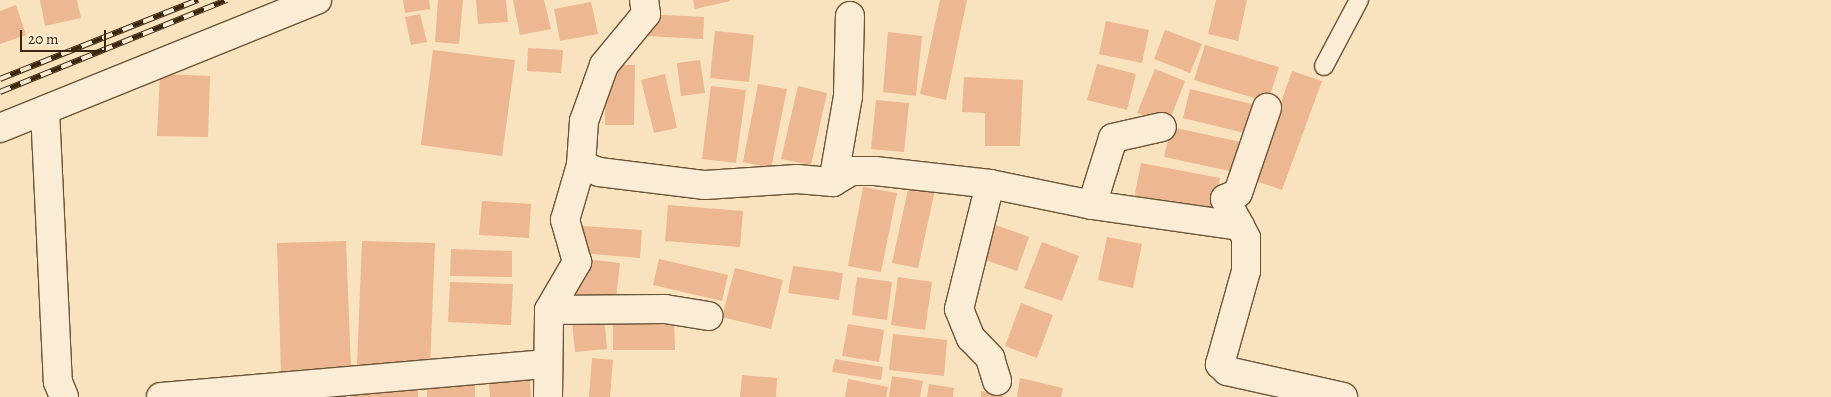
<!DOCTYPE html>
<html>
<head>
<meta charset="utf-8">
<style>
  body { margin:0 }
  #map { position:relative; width:1831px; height:397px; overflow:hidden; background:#f9e3be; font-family:Alegreya,serif }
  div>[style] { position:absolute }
  .building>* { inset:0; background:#ecb791 }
  .roads { filter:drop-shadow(1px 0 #6a5438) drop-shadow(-1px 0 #6a5438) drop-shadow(0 1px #6a5438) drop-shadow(0 -1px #6a5438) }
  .service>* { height:18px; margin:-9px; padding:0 9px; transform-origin:9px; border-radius:9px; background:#fbedd5 }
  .minor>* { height:28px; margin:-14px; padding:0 14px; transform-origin:14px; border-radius:14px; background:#fbedd5 }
  .rail>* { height:5.5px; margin-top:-2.75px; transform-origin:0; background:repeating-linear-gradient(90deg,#fbedd5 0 11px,#3b250c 0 22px); box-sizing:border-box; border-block:1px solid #3b250c }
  span { translate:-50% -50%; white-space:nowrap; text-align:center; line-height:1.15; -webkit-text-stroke:4px #fbedd5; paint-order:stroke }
  .scale { position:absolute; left:20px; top:30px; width:86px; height:22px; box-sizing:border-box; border:2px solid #3b250c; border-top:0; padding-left:6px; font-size:15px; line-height:18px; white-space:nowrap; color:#3b250c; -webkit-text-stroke:4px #fbedd5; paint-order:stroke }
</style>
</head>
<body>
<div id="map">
  <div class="building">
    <i style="clip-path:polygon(40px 0,77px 0,81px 18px,45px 26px)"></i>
    <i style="clip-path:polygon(403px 0,429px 0,430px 9px,405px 13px)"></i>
    <i style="clip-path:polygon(438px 0,463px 0,459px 44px,435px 42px)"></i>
    <i style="clip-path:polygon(476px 0,506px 0,508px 22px,478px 24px)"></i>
    <i style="clip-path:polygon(513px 0,544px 0,551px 29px,520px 35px)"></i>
    <i style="clip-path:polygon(693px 0,730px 0,730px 1px,695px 9px)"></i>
    <i style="clip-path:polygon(940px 0,967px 0,946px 100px,920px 94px)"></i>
    <i style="clip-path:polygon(1216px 0,1247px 0,1238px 41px,1208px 34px)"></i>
    <i style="clip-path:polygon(591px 2px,598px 34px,560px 41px,554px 9px)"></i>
    <i style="clip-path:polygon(16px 5px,26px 35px,0 44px,0 11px)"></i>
    <i style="clip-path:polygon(420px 14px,427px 42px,411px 45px,405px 17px)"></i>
    <i style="clip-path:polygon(646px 14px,704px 17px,703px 39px,645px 36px)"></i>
    <i style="clip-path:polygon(1106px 21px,1149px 30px,1142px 63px,1099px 54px)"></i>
    <i style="clip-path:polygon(1165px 30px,1202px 44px,1190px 73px,1154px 59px)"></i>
    <i style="clip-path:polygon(715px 31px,754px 35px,749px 82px,710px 78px)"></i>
    <i style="clip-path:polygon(888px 32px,922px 36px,916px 96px,883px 92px)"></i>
    <i style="clip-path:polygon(1205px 45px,1279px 67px,1268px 102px,1194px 80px)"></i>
    <i style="clip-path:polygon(528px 48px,563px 50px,561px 73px,527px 71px)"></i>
    <i style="clip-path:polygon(433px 50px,515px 60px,502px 156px,421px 145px)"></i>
    <i style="clip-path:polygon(700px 60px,705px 93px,681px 96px,677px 63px)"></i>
    <i style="clip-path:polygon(1097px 64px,1136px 74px,1127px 110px,1087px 100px)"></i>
    <i style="clip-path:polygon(606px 65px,635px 65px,634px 125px,605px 125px)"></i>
    <i style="clip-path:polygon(1155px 69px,1185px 81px,1168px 125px,1137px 113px)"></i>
    <i style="clip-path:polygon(1292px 71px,1322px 81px,1282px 190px,1253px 180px)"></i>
    <i style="clip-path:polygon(160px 74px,210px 76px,208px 137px,157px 136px)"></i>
    <i style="clip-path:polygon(665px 74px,677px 128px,654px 133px,641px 80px)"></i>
    <i style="clip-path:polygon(964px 77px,1023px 80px,1020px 146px,985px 146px,985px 113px,962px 112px)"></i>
    <i style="clip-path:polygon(758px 84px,787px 89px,771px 168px,743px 162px)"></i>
    <i style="clip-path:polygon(711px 86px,746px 90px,736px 163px,702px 159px)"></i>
    <i style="clip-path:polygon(798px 86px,827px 93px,811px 165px,781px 159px)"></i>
    <i style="clip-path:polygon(1190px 89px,1260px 106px,1253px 135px,1183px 118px)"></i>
    <i style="clip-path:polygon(876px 100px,909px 103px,904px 152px,871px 149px)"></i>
    <i style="clip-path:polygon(1171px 127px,1246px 143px,1239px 173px,1164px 157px)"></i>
    <i style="clip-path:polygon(1141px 163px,1220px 178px,1213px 214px,1134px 199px)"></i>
    <i style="clip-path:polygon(909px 185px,935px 190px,918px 268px,892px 263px)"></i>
    <i style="clip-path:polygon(863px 187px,897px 193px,881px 272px,848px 266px)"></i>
    <i style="clip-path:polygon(482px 201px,531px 204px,529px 238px,479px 235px)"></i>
    <i style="clip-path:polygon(668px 205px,743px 211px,740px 247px,665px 241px)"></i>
    <i style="clip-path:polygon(987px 222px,1029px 237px,1017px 271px,974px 256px)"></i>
    <i style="clip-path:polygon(583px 226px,642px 230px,640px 258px,581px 253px)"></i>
    <i style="clip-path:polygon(1107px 237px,1142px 244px,1133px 288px,1098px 280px)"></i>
    <i style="clip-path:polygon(346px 241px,351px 369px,281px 372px,277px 243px)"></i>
    <i style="clip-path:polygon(362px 241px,435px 243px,430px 368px,357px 365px)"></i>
    <i style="clip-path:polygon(1042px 242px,1079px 256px,1062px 301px,1024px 288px)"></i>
    <i style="clip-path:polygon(451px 249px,512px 251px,512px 277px,450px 276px)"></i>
    <i style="clip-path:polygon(577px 258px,620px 263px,616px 299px,573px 294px)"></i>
    <i style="clip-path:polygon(659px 259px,728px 275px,722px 301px,653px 285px)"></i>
    <i style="clip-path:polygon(793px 266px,843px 273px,839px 300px,788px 293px)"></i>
    <i style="clip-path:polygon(735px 268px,783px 280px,771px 329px,722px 317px)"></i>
    <i style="clip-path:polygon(857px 277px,892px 282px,887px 320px,852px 315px)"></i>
    <i style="clip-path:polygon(898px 277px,932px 282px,925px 330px,891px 325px)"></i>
    <i style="clip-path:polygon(450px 282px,513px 284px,511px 325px,448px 322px)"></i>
    <i style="clip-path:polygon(1021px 303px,1053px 315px,1037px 358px,1005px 346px)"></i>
    <i style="clip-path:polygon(604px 317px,607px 349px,575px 352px,572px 321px)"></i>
    <i style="clip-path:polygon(674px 317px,675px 350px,613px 350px,613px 318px)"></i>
    <i style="clip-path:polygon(848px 324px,884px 330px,879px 362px,842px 356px)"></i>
    <i style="clip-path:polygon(893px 334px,947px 340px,944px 376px,889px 370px)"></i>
    <i style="clip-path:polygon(592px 358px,613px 360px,610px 397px,589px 397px)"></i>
    <i style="clip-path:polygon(835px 359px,883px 367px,881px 380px,832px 372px)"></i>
    <i style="clip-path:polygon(529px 370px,531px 397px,490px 397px,488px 374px)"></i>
    <i style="clip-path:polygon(742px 375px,777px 378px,776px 397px,740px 397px)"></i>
    <i style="clip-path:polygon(892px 376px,923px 381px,920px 397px,889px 397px)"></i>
    <i style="clip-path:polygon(1020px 378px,1063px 388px,1061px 397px,1017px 397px)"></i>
    <i style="clip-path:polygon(848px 379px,888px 387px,886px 397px,845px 397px)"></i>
    <i style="clip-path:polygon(929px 384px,954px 388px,953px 397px,927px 397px)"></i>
    <i style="clip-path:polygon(418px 385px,418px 397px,350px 397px,349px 387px)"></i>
    <i style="clip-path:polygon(475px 385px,475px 397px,427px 397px,427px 386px)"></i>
    <i style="clip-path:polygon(981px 391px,1003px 396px,1003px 397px,981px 397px)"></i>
  </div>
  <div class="roads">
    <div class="service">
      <i style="left:1324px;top:66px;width:75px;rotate:-62.1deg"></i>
    </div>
    <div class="minor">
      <i style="left:45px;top:110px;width:272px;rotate:87.3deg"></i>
      <i style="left:58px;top:382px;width:16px;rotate:68deg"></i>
      <i style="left:0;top:128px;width:342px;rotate:-22deg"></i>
      <i style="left:581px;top:165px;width:19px;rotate:21deg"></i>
      <i style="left:599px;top:172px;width:107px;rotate:7deg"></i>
      <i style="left:705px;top:185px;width:92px;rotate:-3.7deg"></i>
      <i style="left:797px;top:179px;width:36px;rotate:5deg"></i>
      <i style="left:833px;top:182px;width:21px;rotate:-31deg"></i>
      <i style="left:851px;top:171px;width:24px"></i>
      <i style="left:875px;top:171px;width:116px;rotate:6.4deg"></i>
      <i style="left:990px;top:184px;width:104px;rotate:11.6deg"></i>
      <i style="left:1092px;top:205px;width:149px;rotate:8.1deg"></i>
      <i style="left:1240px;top:226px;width:13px;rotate:63deg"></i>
      <i style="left:1246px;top:238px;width:33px;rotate:90deg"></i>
      <i style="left:1246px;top:271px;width:97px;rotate:105.6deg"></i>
      <i style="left:1220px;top:364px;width:10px;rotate:45deg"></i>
      <i style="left:1227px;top:371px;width:119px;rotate:12.6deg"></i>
      <i style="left:833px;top:182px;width:87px;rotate:-80.1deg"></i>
      <i style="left:848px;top:96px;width:80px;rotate:-88.6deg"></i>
      <i style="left:990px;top:184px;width:129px;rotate:103.9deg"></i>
      <i style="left:959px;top:309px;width:31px;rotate:68deg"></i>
      <i style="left:971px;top:338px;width:28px;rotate:46deg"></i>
      <i style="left:990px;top:358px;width:24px;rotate:73deg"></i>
      <i style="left:1092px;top:205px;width:70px;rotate:-72.6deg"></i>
      <i style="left:1113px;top:138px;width:50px;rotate:-12.7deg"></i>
      <i style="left:1240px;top:226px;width:31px;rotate:-119deg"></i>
      <i style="left:1225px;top:199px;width:14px;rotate:-25deg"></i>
      <i style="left:1238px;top:193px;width:90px;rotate:-71.2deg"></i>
      <i style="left:549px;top:310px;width:116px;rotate:-0.5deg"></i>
      <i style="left:665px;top:309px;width:44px;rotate:9.2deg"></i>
      <i style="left:161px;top:397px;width:388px;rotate:-4.9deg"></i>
      <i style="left:548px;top:397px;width:87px;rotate:-89.3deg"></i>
      <i style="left:549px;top:310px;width:56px;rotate:-59.7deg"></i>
      <i style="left:577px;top:262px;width:44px;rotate:-105.9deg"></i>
      <i style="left:565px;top:220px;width:57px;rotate:-73.8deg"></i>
      <i style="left:581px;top:165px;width:44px;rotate:-86.1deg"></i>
      <i style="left:584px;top:121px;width:59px;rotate:-70.3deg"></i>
      <i style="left:604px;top:65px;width:66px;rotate:-50.5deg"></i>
      <i style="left:646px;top:14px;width:14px;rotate:-98deg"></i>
    </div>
  </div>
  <div class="rail">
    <i style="left:0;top:79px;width:213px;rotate:-21.8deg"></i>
    <i style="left:0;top:92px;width:245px;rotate:-22.1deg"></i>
  </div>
  <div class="scale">20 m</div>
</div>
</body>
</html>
